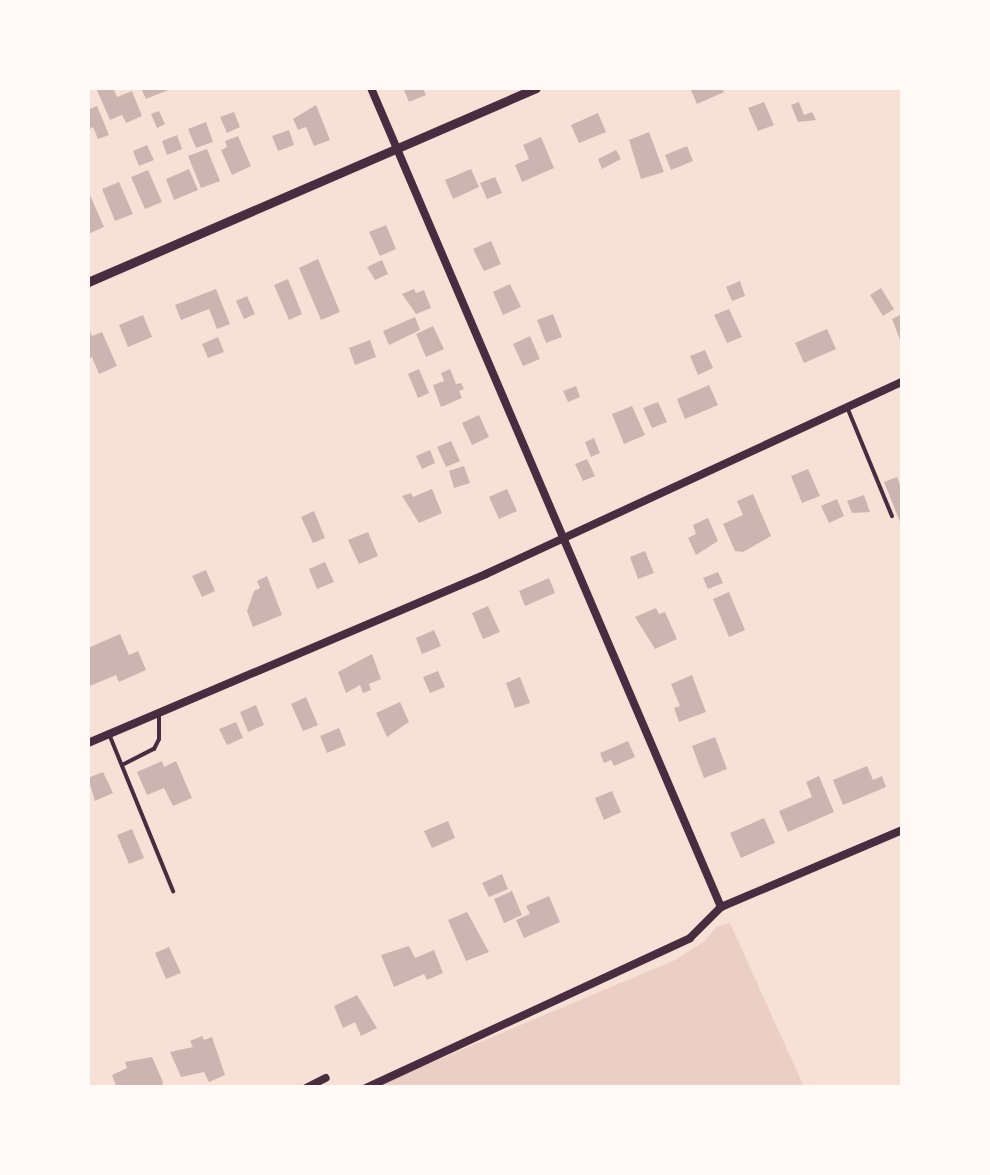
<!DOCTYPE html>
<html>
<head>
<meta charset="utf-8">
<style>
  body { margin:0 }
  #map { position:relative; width:990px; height:1175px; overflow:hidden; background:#f7e1d7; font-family:"Sofia Sans Condensed",sans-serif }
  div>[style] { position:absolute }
  .green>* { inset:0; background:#ebcfc5 }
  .building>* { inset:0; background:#ccb4b1 }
  .service>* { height:4px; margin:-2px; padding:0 2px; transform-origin:2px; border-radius:2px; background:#4a2c40 }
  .minor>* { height:8px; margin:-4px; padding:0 4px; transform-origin:4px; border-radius:4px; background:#4a2c40 }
  .tertiary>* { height:9px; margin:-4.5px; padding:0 4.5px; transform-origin:4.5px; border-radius:4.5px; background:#4a2c40 }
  span { translate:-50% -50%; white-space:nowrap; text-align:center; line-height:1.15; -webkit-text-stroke:8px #fffaf5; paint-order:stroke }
  .frame { position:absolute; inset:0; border:90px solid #fffaf5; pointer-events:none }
</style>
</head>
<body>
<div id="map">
  <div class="green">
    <i style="clip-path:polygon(730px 923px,804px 1087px,371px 1088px,675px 960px,705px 941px,716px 927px)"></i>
  </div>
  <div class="building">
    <i style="clip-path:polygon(96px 88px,113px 88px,117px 97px,132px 91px,142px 116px,126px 123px,122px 115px,110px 120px)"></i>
    <i style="clip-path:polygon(141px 88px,173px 88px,146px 99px)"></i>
    <i style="clip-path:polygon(403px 88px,423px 88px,426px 95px,409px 102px)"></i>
    <i style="clip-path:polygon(690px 88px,722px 88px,724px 92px,697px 104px)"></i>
    <i style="clip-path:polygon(764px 102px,774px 125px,758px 131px,748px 108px)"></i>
    <i style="clip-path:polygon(799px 102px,804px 115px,812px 112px,816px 120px,798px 122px,791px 105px)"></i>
    <i style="clip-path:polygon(316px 105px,330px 140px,314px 146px,306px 127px,298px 130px,293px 119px)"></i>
    <i style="clip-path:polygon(97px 106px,109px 135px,98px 139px,93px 127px,88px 130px,88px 110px)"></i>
    <i style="clip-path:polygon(159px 111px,165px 124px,157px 128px,151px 114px)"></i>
    <i style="clip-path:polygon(234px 112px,240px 127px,227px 133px,220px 117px)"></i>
    <i style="clip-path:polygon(598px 113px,606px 132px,579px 143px,571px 125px)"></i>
    <i style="clip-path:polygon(206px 122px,213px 142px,196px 148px,188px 129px)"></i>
    <i style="clip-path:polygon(289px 130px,294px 145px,278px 151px,272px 136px)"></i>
    <i style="clip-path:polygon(649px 132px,664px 172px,641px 179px,629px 140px)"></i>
    <i style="clip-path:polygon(177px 135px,182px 149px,167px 155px,162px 141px)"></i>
    <i style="clip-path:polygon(238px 136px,251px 166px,232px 175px,221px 150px,227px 147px,225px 141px)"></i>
    <i style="clip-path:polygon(541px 137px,554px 168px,522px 182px,515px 165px,529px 159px,523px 145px)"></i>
    <i style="clip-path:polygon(147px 145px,154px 160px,139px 166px,133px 151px)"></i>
    <i style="clip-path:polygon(687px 146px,693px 161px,671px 170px,665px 155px)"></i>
    <i style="clip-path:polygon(207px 149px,220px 181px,201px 188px,188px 156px)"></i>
    <i style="clip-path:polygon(616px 150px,621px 159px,602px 169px,598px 159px)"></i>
    <i style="clip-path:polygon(189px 169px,198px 190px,174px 200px,166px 179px)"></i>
    <i style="clip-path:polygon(471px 169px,479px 187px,453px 199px,445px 180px)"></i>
    <i style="clip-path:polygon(148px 170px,162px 202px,145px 209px,131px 177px)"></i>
    <i style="clip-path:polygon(495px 177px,502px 193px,487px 199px,480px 183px)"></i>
    <i style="clip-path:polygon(119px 182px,133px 214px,115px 221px,102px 189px)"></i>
    <i style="clip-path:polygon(90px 195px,104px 227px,88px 234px,88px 197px)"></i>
    <i style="clip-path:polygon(386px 225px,396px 249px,380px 256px,369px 232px)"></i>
    <i style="clip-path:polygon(491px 241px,501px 264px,484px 271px,473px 249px)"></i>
    <i style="clip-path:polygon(318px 259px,340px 312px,321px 320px,299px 268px)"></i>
    <i style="clip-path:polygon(382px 260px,388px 274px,375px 280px,367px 267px)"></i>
    <i style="clip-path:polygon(288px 279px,302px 314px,289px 320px,274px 285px)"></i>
    <i style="clip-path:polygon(740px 281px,745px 296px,732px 301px,726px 287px)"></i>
    <i style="clip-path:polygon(510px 284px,521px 307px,503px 315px,493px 292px)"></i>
    <i style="clip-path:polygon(881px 288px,894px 309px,883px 316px,870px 295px)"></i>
    <i style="clip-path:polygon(216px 289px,230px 324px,217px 329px,209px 309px,181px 320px,175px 305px)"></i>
    <i style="clip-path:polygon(414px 289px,416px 293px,424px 290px,431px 308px,416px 314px,402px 294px)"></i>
    <i style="clip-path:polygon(247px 296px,255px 314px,244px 319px,236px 301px)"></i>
    <i style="clip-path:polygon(729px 309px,742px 337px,727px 343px,714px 315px)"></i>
    <i style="clip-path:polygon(553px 314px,562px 337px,546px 343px,537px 320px)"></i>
    <i style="clip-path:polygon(902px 314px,902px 345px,892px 319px)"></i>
    <i style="clip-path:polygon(143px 315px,152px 337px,128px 347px,119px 325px)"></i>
    <i style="clip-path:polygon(415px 317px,420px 330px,389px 345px,383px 331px)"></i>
    <i style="clip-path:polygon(88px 326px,92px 336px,102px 332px,117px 366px,99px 374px,92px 357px,88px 359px)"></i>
    <i style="clip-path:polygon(433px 326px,444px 349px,426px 357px,416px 334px)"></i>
    <i style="clip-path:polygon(827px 329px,836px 349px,804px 363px,795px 343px)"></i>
    <i style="clip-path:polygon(530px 336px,540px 359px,523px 366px,513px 344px)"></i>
    <i style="clip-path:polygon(218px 337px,224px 352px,208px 358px,202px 344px)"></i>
    <i style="clip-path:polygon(370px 340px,376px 357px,355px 365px,349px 348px)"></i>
    <i style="clip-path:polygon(705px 350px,713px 368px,698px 375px,690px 356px)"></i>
    <i style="clip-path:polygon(419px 369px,429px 393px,418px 398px,408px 374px)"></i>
    <i style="clip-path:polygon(450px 369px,456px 384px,461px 383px,464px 389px,459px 391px,462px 398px,441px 407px,433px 385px,444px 381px,441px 373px)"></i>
    <i style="clip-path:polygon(709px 385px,718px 405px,685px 419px,677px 399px)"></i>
    <i style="clip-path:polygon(576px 386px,580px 397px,568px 402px,563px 391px)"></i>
    <i style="clip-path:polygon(658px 402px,667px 422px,652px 428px,643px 408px)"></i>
    <i style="clip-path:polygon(632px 406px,645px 435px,624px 444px,612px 414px)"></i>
    <i style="clip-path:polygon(479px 415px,489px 437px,472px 445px,462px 423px)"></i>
    <i style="clip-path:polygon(594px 438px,600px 453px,591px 457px,585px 442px)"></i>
    <i style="clip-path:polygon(451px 441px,460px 461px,446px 467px,437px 447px)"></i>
    <i style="clip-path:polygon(430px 450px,435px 463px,422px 469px,416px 456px)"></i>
    <i style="clip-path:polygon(587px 459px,595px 476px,583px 481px,575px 464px)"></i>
    <i style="clip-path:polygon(464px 466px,470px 483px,454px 488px,449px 471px)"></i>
    <i style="clip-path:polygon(808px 469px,820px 496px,802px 503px,791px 476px)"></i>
    <i style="clip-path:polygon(897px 477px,902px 490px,902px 527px,884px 482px)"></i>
    <i style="clip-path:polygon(432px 489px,442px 513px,419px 523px,402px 496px,411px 493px,413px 497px)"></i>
    <i style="clip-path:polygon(507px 489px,517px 511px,499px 519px,489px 497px)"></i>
    <i style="clip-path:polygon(753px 494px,771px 536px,743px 552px,735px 551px,723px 524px,743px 515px,737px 501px)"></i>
    <i style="clip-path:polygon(864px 495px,870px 512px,852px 513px,847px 501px)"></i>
    <i style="clip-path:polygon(837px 499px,844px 516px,829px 523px,821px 506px)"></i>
    <i style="clip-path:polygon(314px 511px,325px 538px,313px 543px,301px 517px)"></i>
    <i style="clip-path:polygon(708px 518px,718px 541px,696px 555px,688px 538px,696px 534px,693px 525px)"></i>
    <i style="clip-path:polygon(368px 532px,378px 556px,359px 564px,348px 540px)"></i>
    <i style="clip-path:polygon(645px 551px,654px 573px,638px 579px,630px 557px)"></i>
    <i style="clip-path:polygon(325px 562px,334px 582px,317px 589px,309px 569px)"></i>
    <i style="clip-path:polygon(206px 570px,215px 591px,202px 597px,192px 576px)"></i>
    <i style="clip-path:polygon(718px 572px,723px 583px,708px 589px,703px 578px)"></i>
    <i style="clip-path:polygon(267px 576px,282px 615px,253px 627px,247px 611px,254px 591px,260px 588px,257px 581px)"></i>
    <i style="clip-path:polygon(549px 578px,555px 593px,525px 606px,519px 591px)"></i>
    <i style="clip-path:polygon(729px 592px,745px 630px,729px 637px,713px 599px)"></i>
    <i style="clip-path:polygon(488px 606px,500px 632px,483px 639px,472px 613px)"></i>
    <i style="clip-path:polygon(656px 608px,659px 614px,665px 612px,677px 639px,655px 649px,635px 617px)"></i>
    <i style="clip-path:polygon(434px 630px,441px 646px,422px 654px,416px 638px)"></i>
    <i style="clip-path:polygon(120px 634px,129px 655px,138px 651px,146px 670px,119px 682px,116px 675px,90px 686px,88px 648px)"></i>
    <i style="clip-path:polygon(372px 654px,381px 679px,369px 684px,371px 690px,363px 693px,360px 685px,346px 693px,338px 672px)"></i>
    <i style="clip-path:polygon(438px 671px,445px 687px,430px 693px,423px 677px)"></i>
    <i style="clip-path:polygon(692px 675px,706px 712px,679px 722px,674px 708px,680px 706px,671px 684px)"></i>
    <i style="clip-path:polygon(520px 677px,530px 703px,515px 708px,506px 683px)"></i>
    <i style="clip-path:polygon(306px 697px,318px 725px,303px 731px,291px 704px)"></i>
    <i style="clip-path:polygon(400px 702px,409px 722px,387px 737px,376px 713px)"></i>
    <i style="clip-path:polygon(256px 705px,264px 725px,248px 732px,240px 712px)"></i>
    <i style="clip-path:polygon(236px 722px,243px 738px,227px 745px,219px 729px)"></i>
    <i style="clip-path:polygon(339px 728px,346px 745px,327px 753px,320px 736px)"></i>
    <i style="clip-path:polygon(715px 737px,727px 769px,704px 778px,692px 746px)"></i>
    <i style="clip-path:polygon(628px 741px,635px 757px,614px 766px,611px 760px,604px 763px,600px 753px)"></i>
    <i style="clip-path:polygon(162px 761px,164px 767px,176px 761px,192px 798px,173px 806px,164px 788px,147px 795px,137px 772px)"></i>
    <i style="clip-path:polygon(867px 766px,873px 780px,882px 776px,886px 787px,843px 805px,833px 780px)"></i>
    <i style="clip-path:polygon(103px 772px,113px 793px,95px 801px,88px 778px)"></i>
    <i style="clip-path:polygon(819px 776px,834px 812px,788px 832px,779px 811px,812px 797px,806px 782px)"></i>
    <i style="clip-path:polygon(612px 791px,621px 812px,604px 820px,595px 798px)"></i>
    <i style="clip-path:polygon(764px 818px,775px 843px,741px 858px,730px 833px)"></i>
    <i style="clip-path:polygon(448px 821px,455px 838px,432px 848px,424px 831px)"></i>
    <i style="clip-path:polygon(132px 829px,144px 858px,129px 864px,117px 835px)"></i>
    <i style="clip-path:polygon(502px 874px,508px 889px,489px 897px,482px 883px)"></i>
    <i style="clip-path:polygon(512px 891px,522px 915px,504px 923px,494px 899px)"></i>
    <i style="clip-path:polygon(549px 896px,560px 922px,524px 938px,516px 920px,530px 914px,526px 906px)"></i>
    <i style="clip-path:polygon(467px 912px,489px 952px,466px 961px,448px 920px)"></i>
    <i style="clip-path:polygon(409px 946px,415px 958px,434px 950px,443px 973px,427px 980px,424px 974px,394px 987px,381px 955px)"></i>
    <i style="clip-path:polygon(169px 947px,181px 973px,166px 979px,155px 953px)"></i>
    <i style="clip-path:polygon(357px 995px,377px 1028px,361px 1036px,355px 1022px,343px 1028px,334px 1006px)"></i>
    <i style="clip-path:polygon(202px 1036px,204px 1040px,212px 1037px,225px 1075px,209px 1082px,204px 1072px,181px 1077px,170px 1052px,193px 1047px,190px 1041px)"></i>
    <i style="clip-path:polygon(152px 1057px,163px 1082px,161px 1088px,117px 1088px,112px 1075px,127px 1068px,125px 1062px)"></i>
  </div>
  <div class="service">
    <i style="left:847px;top:407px;width:118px;rotate:67.6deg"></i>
    <i style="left:109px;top:734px;width:170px;rotate:67.8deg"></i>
    <i style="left:122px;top:765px;width:36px;rotate:-27deg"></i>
    <i style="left:154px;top:749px;width:11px;rotate:-63deg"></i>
    <i style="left:159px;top:739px;width:27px;rotate:-90deg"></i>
  </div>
  <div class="minor">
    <i style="left:371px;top:88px;width:891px;rotate:66.86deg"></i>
    <i style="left:88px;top:743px;width:432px;rotate:-23deg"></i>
    <i style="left:486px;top:574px;width:458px;rotate:-24.8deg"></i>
    <i style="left:306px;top:1088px;width:22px;rotate:-27deg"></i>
    <i style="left:366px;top:1088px;width:357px;rotate:-24.8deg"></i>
    <i style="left:690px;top:938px;width:44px;rotate:-45deg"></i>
    <i style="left:721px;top:907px;width:197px;rotate:-23deg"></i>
  </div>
  <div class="tertiary">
    <i style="left:88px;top:282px;width:488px;rotate:-23.4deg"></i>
  </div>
  <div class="frame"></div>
</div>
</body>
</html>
